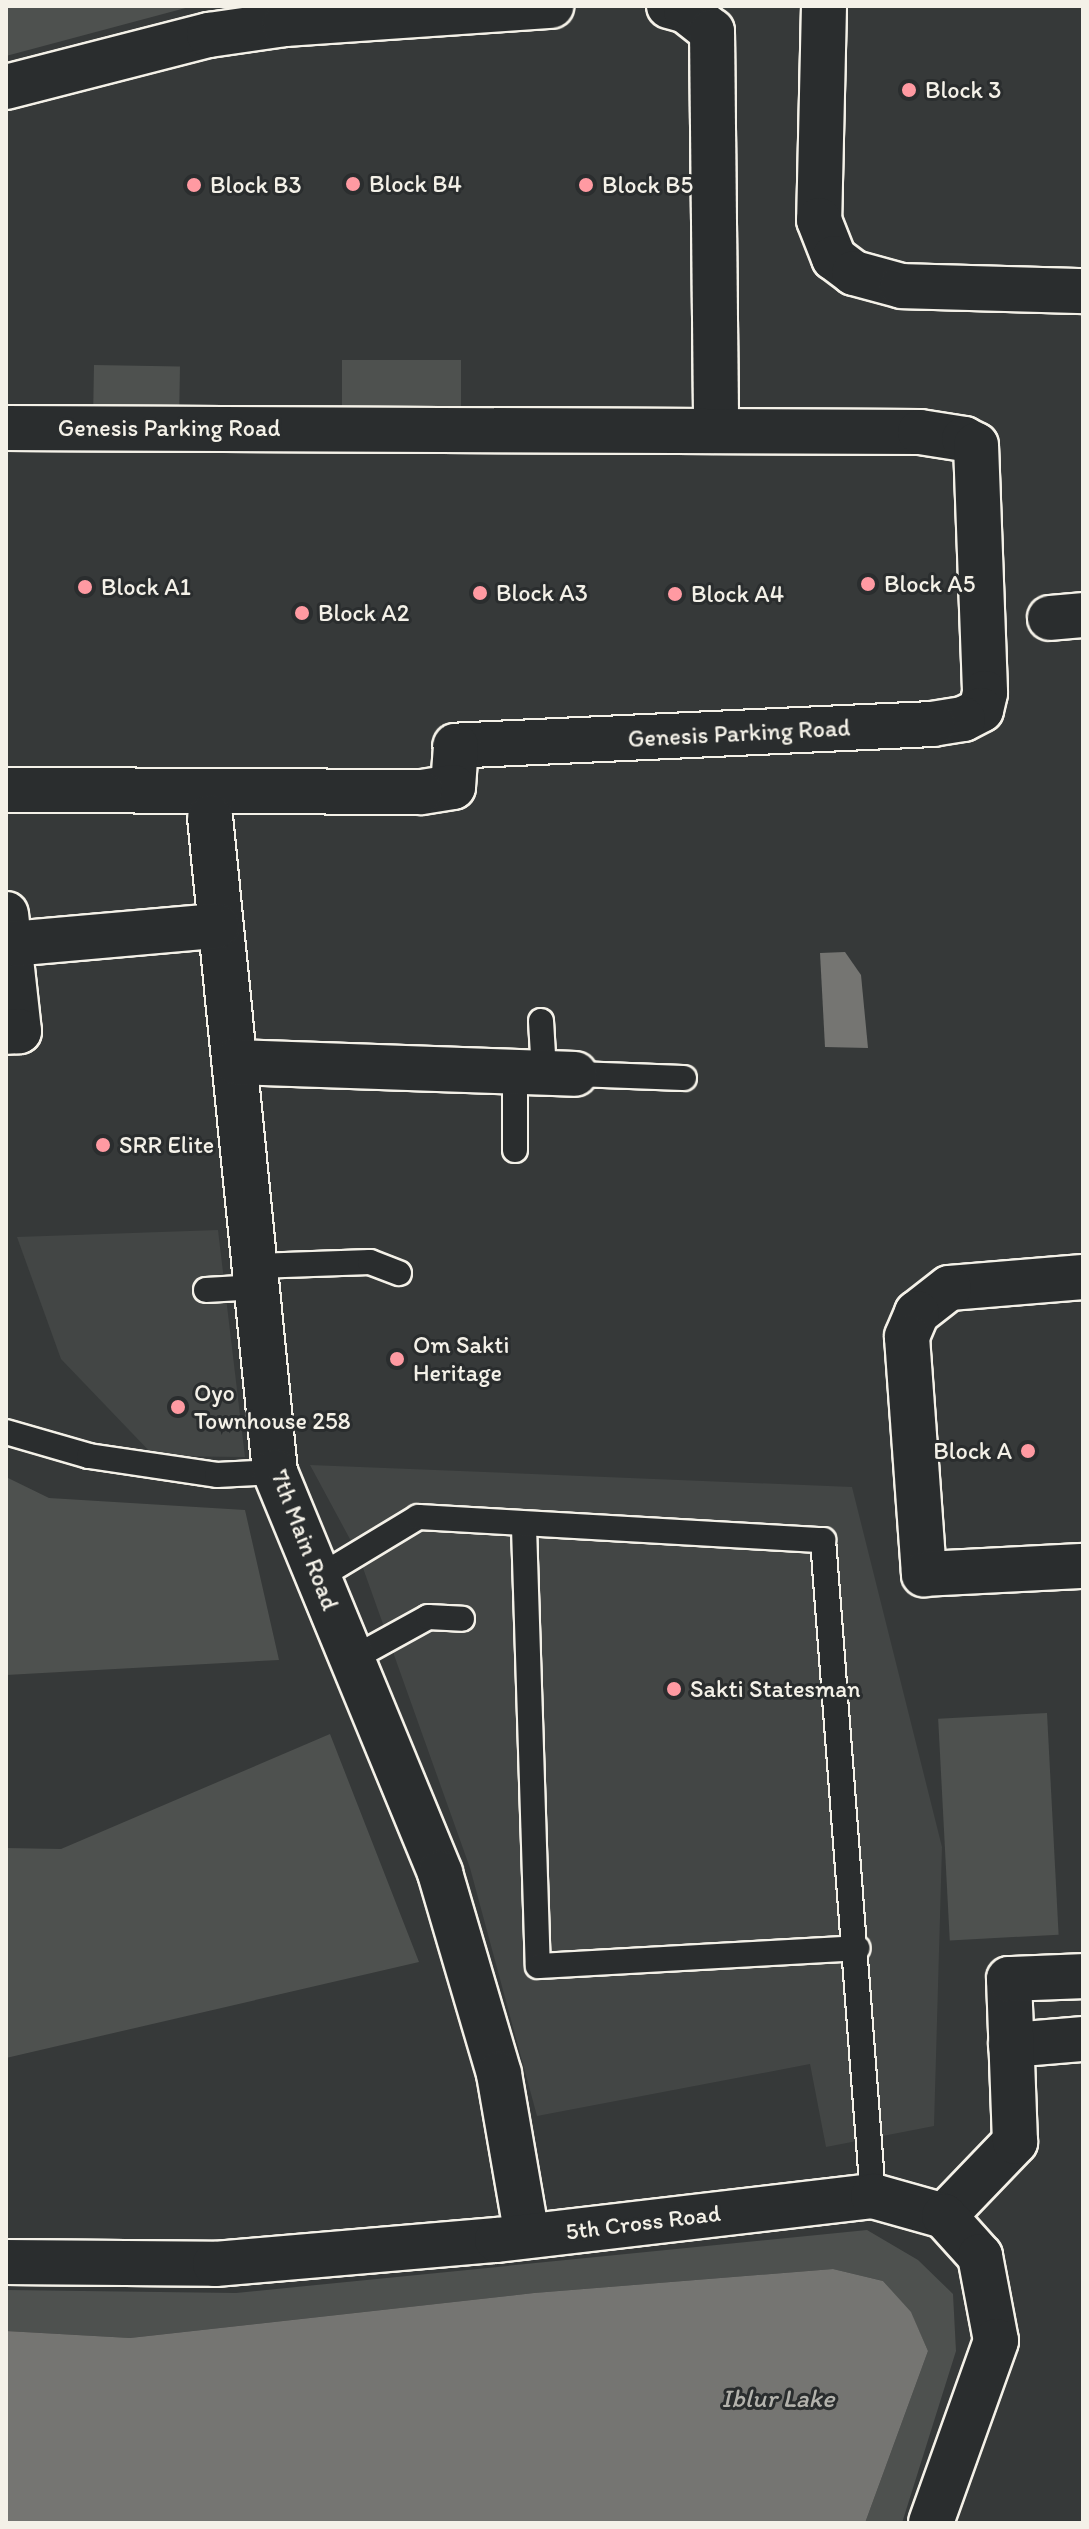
<!DOCTYPE html>
<html>
<head>
<meta charset="utf-8">
<style>
  body { margin:0 }
  #map { position:relative; width:1089px; height:2529px; overflow:hidden; background:#363939; font-family:Itim,sans-serif }
  div>[style] { position:absolute }
  .built>* { inset:0; background:#434645 }
  .green>* { inset:0; background:#4e514f; transform-origin:0 0 }
  .water>* { inset:0; background:#757572 }
  .roads { filter:drop-shadow(2px 0 #f4f1e8) drop-shadow(-2px 0 #f4f1e8) drop-shadow(0 2px #f4f1e8) drop-shadow(0 -2px #f4f1e8) }
  .service>* { height:24px; margin:-12px; padding:0 12px; transform-origin:12px; border-radius:12px; background:#2a2d2e }
  .minor>* { height:44px; margin:-22px; padding:0 22px; transform-origin:22px; border-radius:22px; background:#2a2d2e }
  .dots>* { width:22px; height:22px; translate:-50% -50%; box-sizing:border-box; border:4px solid #2a2d2e; border-radius:50% }
  span { translate:-50% -50%; white-space:nowrap; text-align:center; line-height:1.15; -webkit-text-stroke:6px #2a2d2e; paint-order:stroke }
  .poi-label { font-size:24px; color:#f4f1e8 }
  .left { translate:0 -50%; text-align:left }
  .right { translate:-100% -50%; text-align:right }
  .street-label { font-size:24px; color:#f4f1e8 }
  .water-label { font-size:26px; color:#b4b3ad; font-style:italic }
  .frame { position:absolute; inset:0; border:8px solid #f4f1e8; pointer-events:none }
</style>
</head>
<body>
<div id="map">
  <div class="built">
    <i style="clip-path:polygon(218px 1230px,245px 1457px,154px 1456px,61px 1359px,17px 1237px)"></i>
    <i style="clip-path:polygon(310px 1465px,852px 1487px,942px 1847px,934px 2126px,826px 2147px,810px 2064px,537px 2116px,470px 1868px,358px 1554px)"></i>
  </div>
  <div class="green">
    <i style="clip-path:polygon(6px 6px,193px 6px,6px 56px)"></i>
    <i style="left:342px;top:360px;width:119px;height:59px"></i>
    <i style="left:94px;top:365px;width:86px;height:44px;rotate:1deg"></i>
    <i style="clip-path:polygon(6px 1477px,49px 1498px,245px 1510px,279px 1660px,6px 1675px)"></i>
    <i style="left:1047px;top:1713px;width:222px;height:109px;rotate:87deg"></i>
    <i style="clip-path:polygon(330px 1734px,419px 1962px,6px 2058px,6px 1848px,61px 1849px)"></i>
    <i style="clip-path:polygon(867px 2230px,918px 2260px,953px 2294px,956px 2351px,902px 2523px,865px 2523px,928px 2351px,911px 2313px,883px 2281px,833px 2269px,534px 2293px,130px 2338px,6px 2331px,6px 2290px,236px 2293px)"></i>
  </div>
  <div class="water">
    <i style="clip-path:polygon(845px 952px,861px 975px,868px 1048px,825px 1047px,820px 953px)"></i>
    <i style="clip-path:polygon(833px 2269px,883px 2281px,911px 2312px,928px 2351px,865px 2523px,6px 2523px,6px 2331px,130px 2338px,534px 2293px)"></i>
  </div>
  <div class="roads">
    <div class="service">
      <i style="left:541px;top:1021px;width:51px;rotate:86.6deg"></i>
      <i style="left:515px;top:1071px;width:79px;rotate:90deg"></i>
      <i style="left:575px;top:1074px;width:109px;rotate:2.1deg"></i>
      <i style="left:256px;top:1266px;width:114px;rotate:-2deg"></i>
      <i style="left:370px;top:1262px;width:31px;rotate:21deg"></i>
      <i style="left:206px;top:1290px;width:52px;rotate:-3.3deg"></i>
      <i style="left:6px;top:1432px;width:86px;rotate:16.1deg"></i>
      <i style="left:89px;top:1456px;width:129px;rotate:8.4deg"></i>
      <i style="left:217px;top:1475px;width:58px;rotate:-3deg"></i>
      <i style="left:524px;top:1527px;width:439px;rotate:88.2deg"></i>
      <i style="left:538px;top:1966px;width:320px;rotate:-3.2deg"></i>
      <i style="left:319px;top:1577px;width:116px;rotate:-31.2deg"></i>
      <i style="left:418px;top:1517px;width:406px;rotate:3.3deg"></i>
      <i style="left:823px;top:1540px;width:658px;rotate:85.64deg"></i>
      <i style="left:352px;top:1659px;width:87px;rotate:-28.9deg"></i>
      <i style="left:428px;top:1617px;width:34px;rotate:3deg"></i>
    </div>
    <div class="minor">
      <i style="left:669px;top:6px;width:18px;rotate:16deg"></i>
      <i style="left:686px;top:11px;width:33px;rotate:38deg"></i>
      <i style="left:712px;top:31px;width:400px;rotate:89.4deg"></i>
      <i style="left:824px;top:6px;width:214px;rotate:91.3deg"></i>
      <i style="left:819px;top:220px;width:41px;rotate:68.5deg"></i>
      <i style="left:834px;top:258px;width:25px;rotate:37deg"></i>
      <i style="left:854px;top:273px;width:50px;rotate:15.2deg"></i>
      <i style="left:902px;top:286px;width:181px;rotate:1.6deg"></i>
      <i style="left:6px;top:87px;width:210px;rotate:-14.4deg"></i>
      <i style="left:209px;top:35px;width:77px;rotate:-8.2deg"></i>
      <i style="left:285px;top:24px;width:267px;rotate:-3.9deg"></i>
      <i style="left:6px;top:428px;width:914px;rotate:0.25deg"></i>
      <i style="left:920px;top:432px;width:45px;rotate:9deg"></i>
      <i style="left:964px;top:439px;width:13px;rotate:27deg"></i>
      <i style="left:976px;top:445px;width:248px;rotate:87.9deg"></i>
      <i style="left:985px;top:693px;width:17px;rotate:103deg"></i>
      <i style="left:981px;top:710px;width:20px;rotate:153deg"></i>
      <i style="left:963px;top:719px;width:30px;rotate:171deg"></i>
      <i style="left:933px;top:724px;width:478px;rotate:177.4deg"></i>
      <i style="left:456px;top:746px;width:41px;rotate:94.2deg"></i>
      <i style="left:453px;top:787px;width:33px;rotate:171deg"></i>
      <i style="left:420px;top:792px;width:414px;rotate:-179.7deg"></i>
      <i style="left:1050px;top:618px;width:33px;rotate:-5deg"></i>
      <i style="left:210px;top:817px;width:658px;rotate:84.33deg"></i>
      <i style="left:275px;top:1472px;width:434px;rotate:67.6deg"></i>
      <i style="left:440px;top:1873px;width:209px;rotate:73.6deg"></i>
      <i style="left:499px;top:2074px;width:164px;rotate:80.2deg"></i>
      <i style="left:6px;top:914px;width:118px;rotate:83.7deg"></i>
      <i style="left:19px;top:1031px;width:13px;rotate:176deg"></i>
      <i style="left:10px;top:944px;width:208px;rotate:-5deg"></i>
      <i style="left:235px;top:1062px;width:340px;rotate:2deg"></i>
      <i style="left:1083px;top:1277px;width:134px;rotate:175.3deg"></i>
      <i style="left:949px;top:1288px;width:41px;rotate:142deg"></i>
      <i style="left:917px;top:1313px;width:26px;rotate:113deg"></i>
      <i style="left:907px;top:1337px;width:238px;rotate:85.9deg"></i>
      <i style="left:924px;top:1574px;width:159px;rotate:-2.9deg"></i>
      <i style="left:1011px;top:2045px;width:72px;rotate:-4.8deg"></i>
      <i style="left:944px;top:2216px;width:103px;rotate:-46.2deg"></i>
      <i style="left:1015px;top:2142px;width:163px;rotate:-92.1deg"></i>
      <i style="left:1009px;top:1979px;width:74px;rotate:-2.3deg"></i>
      <i style="left:6px;top:2262px;width:209px;rotate:0.5deg"></i>
      <i style="left:215px;top:2264px;width:283px;rotate:-4.9deg"></i>
      <i style="left:497px;top:2240px;width:379px;rotate:-6.7deg"></i>
      <i style="left:873px;top:2196px;width:74px;rotate:15.7deg"></i>
      <i style="left:944px;top:2216px;width:54px;rotate:48deg"></i>
      <i style="left:980px;top:2256px;width:86px;rotate:79.3deg"></i>
      <i style="left:996px;top:2341px;width:193px;rotate:109.7deg"></i>
    </div>
  </div>
  <div class="dots">
    <i style="left:909px;top:90px;background:#ff9aa2"></i>
    <i style="left:353px;top:184px;background:#ff9aa2"></i>
    <i style="left:194px;top:185px;background:#ff9aa2"></i>
    <i style="left:586px;top:185px;background:#ff9aa2"></i>
    <i style="left:868px;top:584px;background:#ff9aa2"></i>
    <i style="left:85px;top:587px;background:#ff9aa2"></i>
    <i style="left:480px;top:593px;background:#ff9aa2"></i>
    <i style="left:675px;top:594px;background:#ff9aa2"></i>
    <i style="left:302px;top:613px;background:#ff9aa2"></i>
    <i style="left:103px;top:1145px;background:#ff9aa2"></i>
    <i style="left:397px;top:1359px;background:#ff9aa2"></i>
    <i style="left:178px;top:1407px;background:#ff9aa2"></i>
    <i style="left:1028px;top:1451px;background:#ff9aa2"></i>
    <i style="left:674px;top:1689px;background:#ff9aa2"></i>
  </div>
  <div class="poi-label">
    <span class="left" style="left:925px;top:90px">Block 3</span>
    <span class="left" style="left:369px;top:184px">Block B4</span>
    <span class="left" style="left:210px;top:185px">Block B3</span>
    <span class="left" style="left:602px;top:185px">Block B5</span>
    <span class="left" style="left:884px;top:584px">Block A5</span>
    <span class="left" style="left:101px;top:587px">Block A1</span>
    <span class="left" style="left:496px;top:593px">Block A3</span>
    <span class="left" style="left:691px;top:594px">Block A4</span>
    <span class="left" style="left:318px;top:613px">Block A2</span>
    <span class="left" style="left:119px;top:1145px">SRR Elite</span>
    <span class="left" style="left:413px;top:1359px">Om Sakti<br>Heritage</span>
    <span class="left" style="left:194px;top:1407px">Oyo<br>Townhouse 258</span>
    <span class="right" style="left:1012px;top:1451px">Block A</span>
    <span class="left" style="left:690px;top:1689px">Sakti Statesman</span>
  </div>
  <div class="street-label">
    <span style="left:169px;top:428px">Genesis Parking Road</span>
    <span style="left:739px;top:733px;rotate:-3deg">Genesis Parking Road</span>
    <span style="left:305px;top:1540px;rotate:69deg">7th Main Road</span>
    <span style="left:643px;top:2222px;rotate:-7deg">5th Cross Road</span>
  </div>
  <div class="water-label">
    <span style="left:778px;top:2399px">Iblur Lake</span>
  </div>
  <div class="frame"></div>
</div>
</body>
</html>
